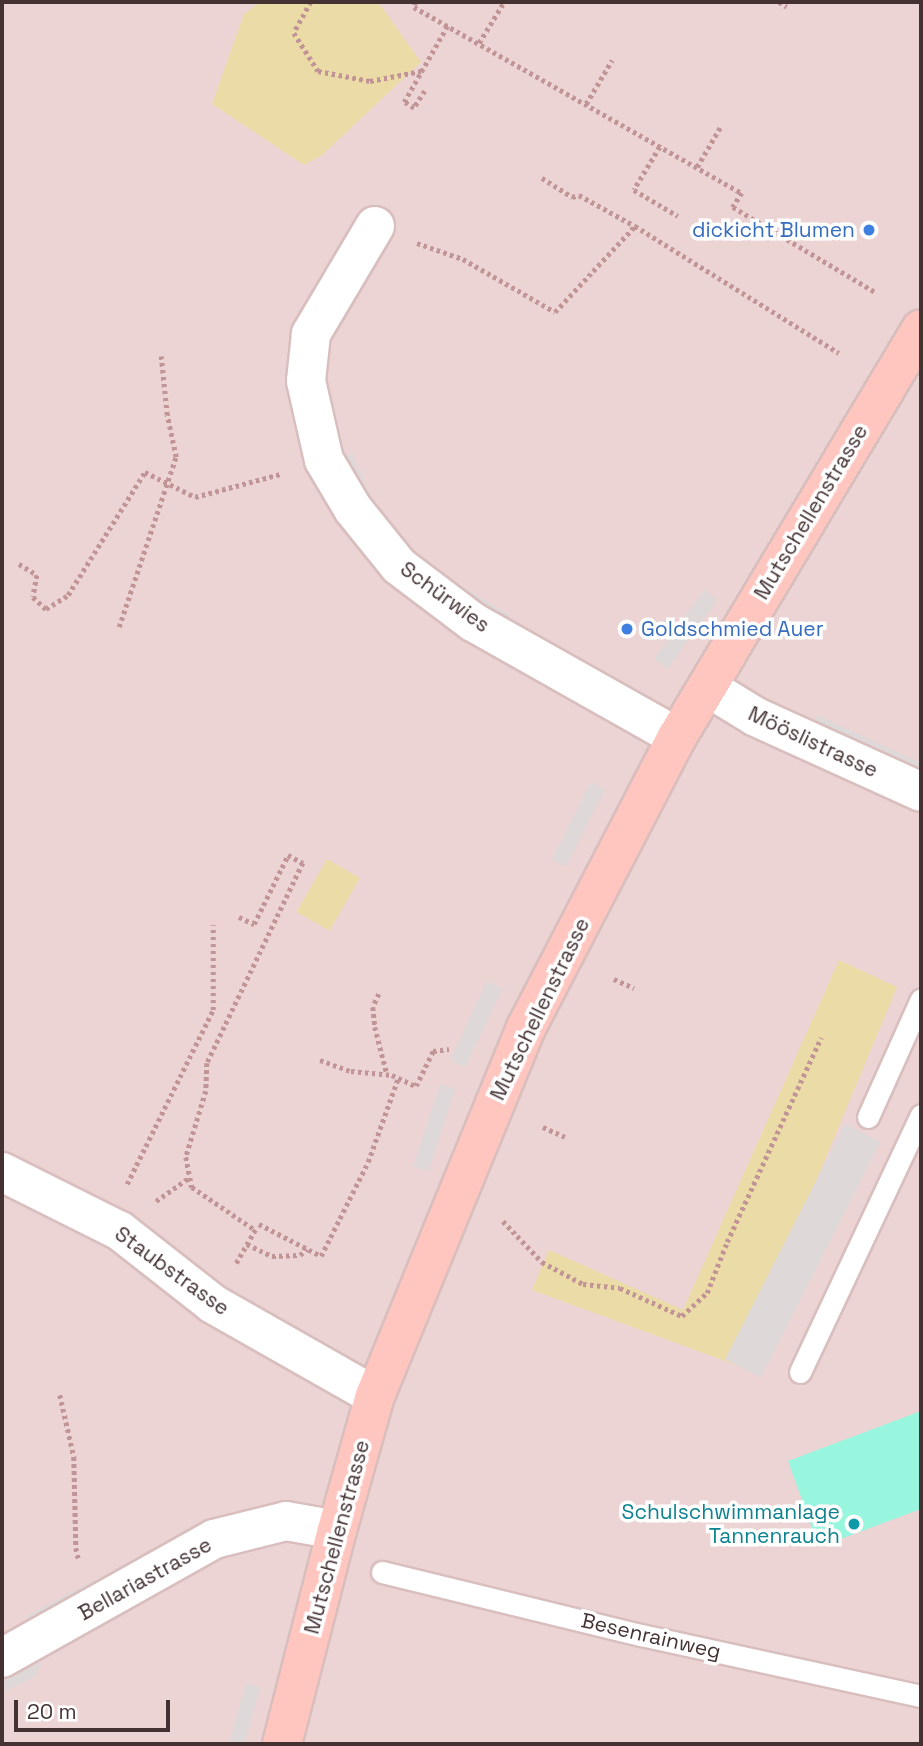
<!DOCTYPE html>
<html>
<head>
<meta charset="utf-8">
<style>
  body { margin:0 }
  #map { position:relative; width:923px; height:1746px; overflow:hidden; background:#f2e2e2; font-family:"Space Grotesk",sans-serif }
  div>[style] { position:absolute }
  .residential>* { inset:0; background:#ebd4d3; transform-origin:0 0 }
  .green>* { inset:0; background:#ebdca7; transform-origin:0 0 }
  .parking>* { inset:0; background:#dfd8d8; transform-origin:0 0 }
  .water>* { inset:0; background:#98f5de }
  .path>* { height:4.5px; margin-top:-2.25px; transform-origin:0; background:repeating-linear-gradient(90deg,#c19495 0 3.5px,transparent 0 7px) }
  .roads { filter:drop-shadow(2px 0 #d9bebe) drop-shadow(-2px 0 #d9bebe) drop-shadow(0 2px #d9bebe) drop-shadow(0 -2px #d9bebe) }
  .lane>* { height:21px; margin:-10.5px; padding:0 10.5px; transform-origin:10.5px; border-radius:10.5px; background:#fff }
  .street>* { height:38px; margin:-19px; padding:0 19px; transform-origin:19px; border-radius:19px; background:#fff }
  .secondary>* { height:38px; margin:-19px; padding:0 19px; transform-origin:19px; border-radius:19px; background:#ffc5bf }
  .dots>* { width:19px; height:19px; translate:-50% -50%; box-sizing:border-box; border:4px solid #fff; border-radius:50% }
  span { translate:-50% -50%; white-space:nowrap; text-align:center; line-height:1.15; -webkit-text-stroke:7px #fff; paint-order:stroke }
  .shop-label { font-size:21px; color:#366cbe }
  .right { translate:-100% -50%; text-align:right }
  .left { translate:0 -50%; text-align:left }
  .street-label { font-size:21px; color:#443233 }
  .culture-label { font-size:21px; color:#0d838f }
  .frame { position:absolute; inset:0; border:4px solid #443233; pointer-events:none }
  .scale { position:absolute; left:14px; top:1700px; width:156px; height:32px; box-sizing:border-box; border:4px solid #443233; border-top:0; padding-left:9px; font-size:21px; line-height:24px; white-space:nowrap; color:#443233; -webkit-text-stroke:5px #fff; paint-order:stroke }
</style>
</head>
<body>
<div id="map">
  <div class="residential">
    <i style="left:2px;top:2px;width:919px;height:1742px"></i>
  </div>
  <div class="green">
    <i style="clip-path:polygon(260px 2px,378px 2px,421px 62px,321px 156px,304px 165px,212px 104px,244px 14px)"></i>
    <i style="left:327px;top:859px;width:38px;height:61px;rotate:30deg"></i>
    <i style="clip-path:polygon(839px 960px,897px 987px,739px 1366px,532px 1290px,549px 1250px,683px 1310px)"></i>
  </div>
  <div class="parking">
    <i style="clip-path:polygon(352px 453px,370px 494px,390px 524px,417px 553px,444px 575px,511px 616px,503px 628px,436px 588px,338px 460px)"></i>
    <i style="left:704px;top:590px;width:17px;height:85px;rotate:36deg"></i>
    <i style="left:818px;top:715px;width:113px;height:16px;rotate:25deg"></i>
    <i style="left:591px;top:782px;width:16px;height:87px;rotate:27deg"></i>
    <i style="left:487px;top:981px;width:17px;height:87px;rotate:25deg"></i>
    <i style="left:440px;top:1084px;width:16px;height:87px;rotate:18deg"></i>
    <i style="left:845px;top:1124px;width:40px;height:264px;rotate:27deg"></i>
    <i style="left:98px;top:1578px;width:17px;height:82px;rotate:62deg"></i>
    <i style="clip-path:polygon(43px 1656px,36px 1676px,2px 1693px,2px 1676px)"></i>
    <i style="left:246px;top:1683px;width:15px;height:63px;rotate:16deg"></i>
  </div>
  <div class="water">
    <i style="clip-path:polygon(921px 1411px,921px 1509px,819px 1547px,788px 1461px)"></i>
  </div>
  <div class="path">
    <i style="left:311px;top:2px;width:35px;rotate:119deg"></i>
    <i style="left:294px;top:33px;width:45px;rotate:57.7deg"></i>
    <i style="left:318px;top:71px;width:53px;rotate:10.9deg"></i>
    <i style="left:370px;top:81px;width:52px;rotate:-11.1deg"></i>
    <i style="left:416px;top:2px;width:5px;rotate:112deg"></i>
    <i style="left:414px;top:7px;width:377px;rotate:29.6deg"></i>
    <i style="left:742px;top:193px;width:17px;rotate:123deg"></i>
    <i style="left:733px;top:207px;width:165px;rotate:30.9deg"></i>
    <i style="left:779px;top:2px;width:9px;rotate:32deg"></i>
    <i style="left:479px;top:43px;width:48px;rotate:-58.6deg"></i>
    <i style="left:425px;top:91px;width:20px;rotate:123deg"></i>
    <i style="left:414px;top:108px;width:12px;rotate:-149deg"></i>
    <i style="left:404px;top:102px;width:89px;rotate:-60.3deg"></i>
    <i style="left:586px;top:104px;width:51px;rotate:-59.4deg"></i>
    <i style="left:660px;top:147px;width:50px;rotate:121.2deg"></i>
    <i style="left:634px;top:190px;width:51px;rotate:30.6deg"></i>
    <i style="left:697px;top:167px;width:48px;rotate:-59.7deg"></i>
    <i style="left:542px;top:178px;width:36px;rotate:32deg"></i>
    <i style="left:572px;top:197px;width:7px;rotate:-16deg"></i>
    <i style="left:579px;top:195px;width:64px;rotate:29deg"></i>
    <i style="left:635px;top:226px;width:240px;rotate:31.9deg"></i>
    <i style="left:417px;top:243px;width:49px;rotate:19.2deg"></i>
    <i style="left:463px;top:259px;width:106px;rotate:29.9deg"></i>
    <i style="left:555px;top:312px;width:117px;rotate:-47.1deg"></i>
    <i style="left:19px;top:564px;width:21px;rotate:31deg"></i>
    <i style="left:37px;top:575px;width:22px;rotate:100deg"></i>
    <i style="left:33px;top:597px;width:18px;rotate:43deg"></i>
    <i style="left:46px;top:609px;width:26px;rotate:-32deg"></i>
    <i style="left:68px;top:595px;width:145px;rotate:-58deg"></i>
    <i style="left:145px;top:472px;width:56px;rotate:26.6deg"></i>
    <i style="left:195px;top:497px;width:88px;rotate:-15.1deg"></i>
    <i style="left:119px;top:627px;width:179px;rotate:-71.5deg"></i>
    <i style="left:176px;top:457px;width:43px;rotate:-102.1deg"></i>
    <i style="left:167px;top:415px;width:59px;rotate:-95.8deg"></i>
    <i style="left:239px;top:917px;width:17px;rotate:25deg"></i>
    <i style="left:254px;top:924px;width:77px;rotate:-63.8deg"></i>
    <i style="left:288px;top:855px;width:17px;rotate:28deg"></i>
    <i style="left:303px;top:863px;width:222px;rotate:115.6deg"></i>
    <i style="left:207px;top:1063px;width:28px;rotate:92deg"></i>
    <i style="left:206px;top:1091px;width:69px;rotate:106.9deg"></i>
    <i style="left:186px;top:1157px;width:31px;rotate:79deg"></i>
    <i style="left:192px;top:1187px;width:76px;rotate:34.3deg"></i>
    <i style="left:614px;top:979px;width:22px;rotate:24deg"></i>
    <i style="left:379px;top:994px;width:14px;rotate:115deg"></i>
    <i style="left:373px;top:1007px;width:20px;rotate:84deg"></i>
    <i style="left:375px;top:1027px;width:49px;rotate:75.7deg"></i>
    <i style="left:320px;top:1060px;width:33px;rotate:20deg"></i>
    <i style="left:351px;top:1071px;width:41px;rotate:5.6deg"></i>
    <i style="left:392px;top:1075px;width:26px;rotate:25deg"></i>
    <i style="left:416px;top:1086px;width:39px;rotate:-64deg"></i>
    <i style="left:433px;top:1051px;width:16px;rotate:-7deg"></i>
    <i style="left:543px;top:1127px;width:24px;rotate:24deg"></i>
    <i style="left:127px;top:1184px;width:194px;rotate:-63.7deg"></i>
    <i style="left:213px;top:1010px;width:85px;rotate:-90deg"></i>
    <i style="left:156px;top:1201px;width:42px;rotate:-35.2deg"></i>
    <i style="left:503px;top:1221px;width:57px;rotate:46.4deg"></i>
    <i style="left:542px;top:1262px;width:47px;rotate:28.2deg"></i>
    <i style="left:583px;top:1284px;width:37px;rotate:6deg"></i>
    <i style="left:620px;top:1288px;width:68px;rotate:24.3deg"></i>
    <i style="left:682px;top:1316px;width:34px;rotate:-43deg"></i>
    <i style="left:707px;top:1293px;width:55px;rotate:-68.6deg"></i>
    <i style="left:727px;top:1242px;width:225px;rotate:-65.3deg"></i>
    <i style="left:259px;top:1224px;width:70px;rotate:27.3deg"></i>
    <i style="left:321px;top:1256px;width:105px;rotate:-63.4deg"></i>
    <i style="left:368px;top:1162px;width:89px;rotate:-70.3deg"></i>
    <i style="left:247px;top:1244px;width:28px;rotate:26deg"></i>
    <i style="left:272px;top:1256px;width:28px;rotate:-2deg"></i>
    <i style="left:300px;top:1255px;width:9px;rotate:-41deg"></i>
    <i style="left:236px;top:1263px;width:39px;rotate:-60deg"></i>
    <i style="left:60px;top:1395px;width:64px;rotate:77.3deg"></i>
    <i style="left:74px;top:1457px;width:91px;rotate:88.7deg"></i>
    <i style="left:76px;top:1548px;width:13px;rotate:77deg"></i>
  </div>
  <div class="roads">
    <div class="lane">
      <i style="left:868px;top:1117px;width:129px;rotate:-65.8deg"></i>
      <i style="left:800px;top:1372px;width:284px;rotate:-64.8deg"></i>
      <i style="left:382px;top:1572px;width:267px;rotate:13.7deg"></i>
      <i style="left:641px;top:1635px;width:287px;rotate:12.3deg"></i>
    </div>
    <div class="street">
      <i style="left:375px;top:226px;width:126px;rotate:120.7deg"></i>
      <i style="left:311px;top:334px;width:47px;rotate:96.1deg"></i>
      <i style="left:306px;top:381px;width:81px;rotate:77.2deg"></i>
      <i style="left:324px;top:460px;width:57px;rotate:59.4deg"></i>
      <i style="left:353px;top:509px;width:73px;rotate:51.1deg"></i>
      <i style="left:399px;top:566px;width:93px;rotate:37.1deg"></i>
      <i style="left:473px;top:622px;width:234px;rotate:29.4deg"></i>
      <i style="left:707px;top:687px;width:57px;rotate:31.5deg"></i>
      <i style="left:756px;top:717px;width:181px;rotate:24.4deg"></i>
      <i style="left:2px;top:1172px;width:132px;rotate:26.6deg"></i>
      <i style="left:120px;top:1231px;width:118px;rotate:38.1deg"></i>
      <i style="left:213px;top:1304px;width:186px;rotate:29.6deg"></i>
      <i style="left:2px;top:1658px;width:243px;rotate:-29.3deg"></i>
      <i style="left:214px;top:1539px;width:74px;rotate:-14deg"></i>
      <i style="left:286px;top:1521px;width:52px;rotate:10deg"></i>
    </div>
    <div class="secondary">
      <i style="left:282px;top:1744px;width:221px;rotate:-75.6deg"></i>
      <i style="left:337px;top:1530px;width:139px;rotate:-74.2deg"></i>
      <i style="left:375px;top:1396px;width:398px;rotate:-67.7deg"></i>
      <i style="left:526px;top:1028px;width:328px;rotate:-62.6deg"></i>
      <i style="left:677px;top:737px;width:475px;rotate:-59.1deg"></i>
    </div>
  </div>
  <div class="dots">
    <i style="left:869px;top:230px;background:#3f7fe0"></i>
    <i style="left:627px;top:629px;background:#3f7fe0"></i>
    <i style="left:854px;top:1524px;background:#0f9aa8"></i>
  </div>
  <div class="shop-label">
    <span class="right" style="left:855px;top:230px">dickicht Blumen</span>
    <span class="left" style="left:641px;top:629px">Goldschmied Auer</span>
  </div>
  <div class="street-label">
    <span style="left:811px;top:512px;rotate:-59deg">Mutschellenstrasse</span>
    <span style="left:445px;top:597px;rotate:36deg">Schürwies</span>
    <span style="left:813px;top:742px;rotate:25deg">Mööslistrasse</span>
    <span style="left:540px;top:1009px;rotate:-64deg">Mutschellenstrasse</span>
    <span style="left:172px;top:1271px;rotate:36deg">Staubstrasse</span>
    <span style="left:337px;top:1537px;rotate:-75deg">Mutschellenstrasse</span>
    <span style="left:145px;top:1579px;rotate:-29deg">Bellariastrasse</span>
    <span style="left:651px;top:1636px;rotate:13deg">Besenrainweg</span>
  </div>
  <div class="culture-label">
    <span class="right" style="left:840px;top:1524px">Schulschwimmanlage<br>Tannenrauch</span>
  </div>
  <div class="frame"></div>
  <div class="scale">20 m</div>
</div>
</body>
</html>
